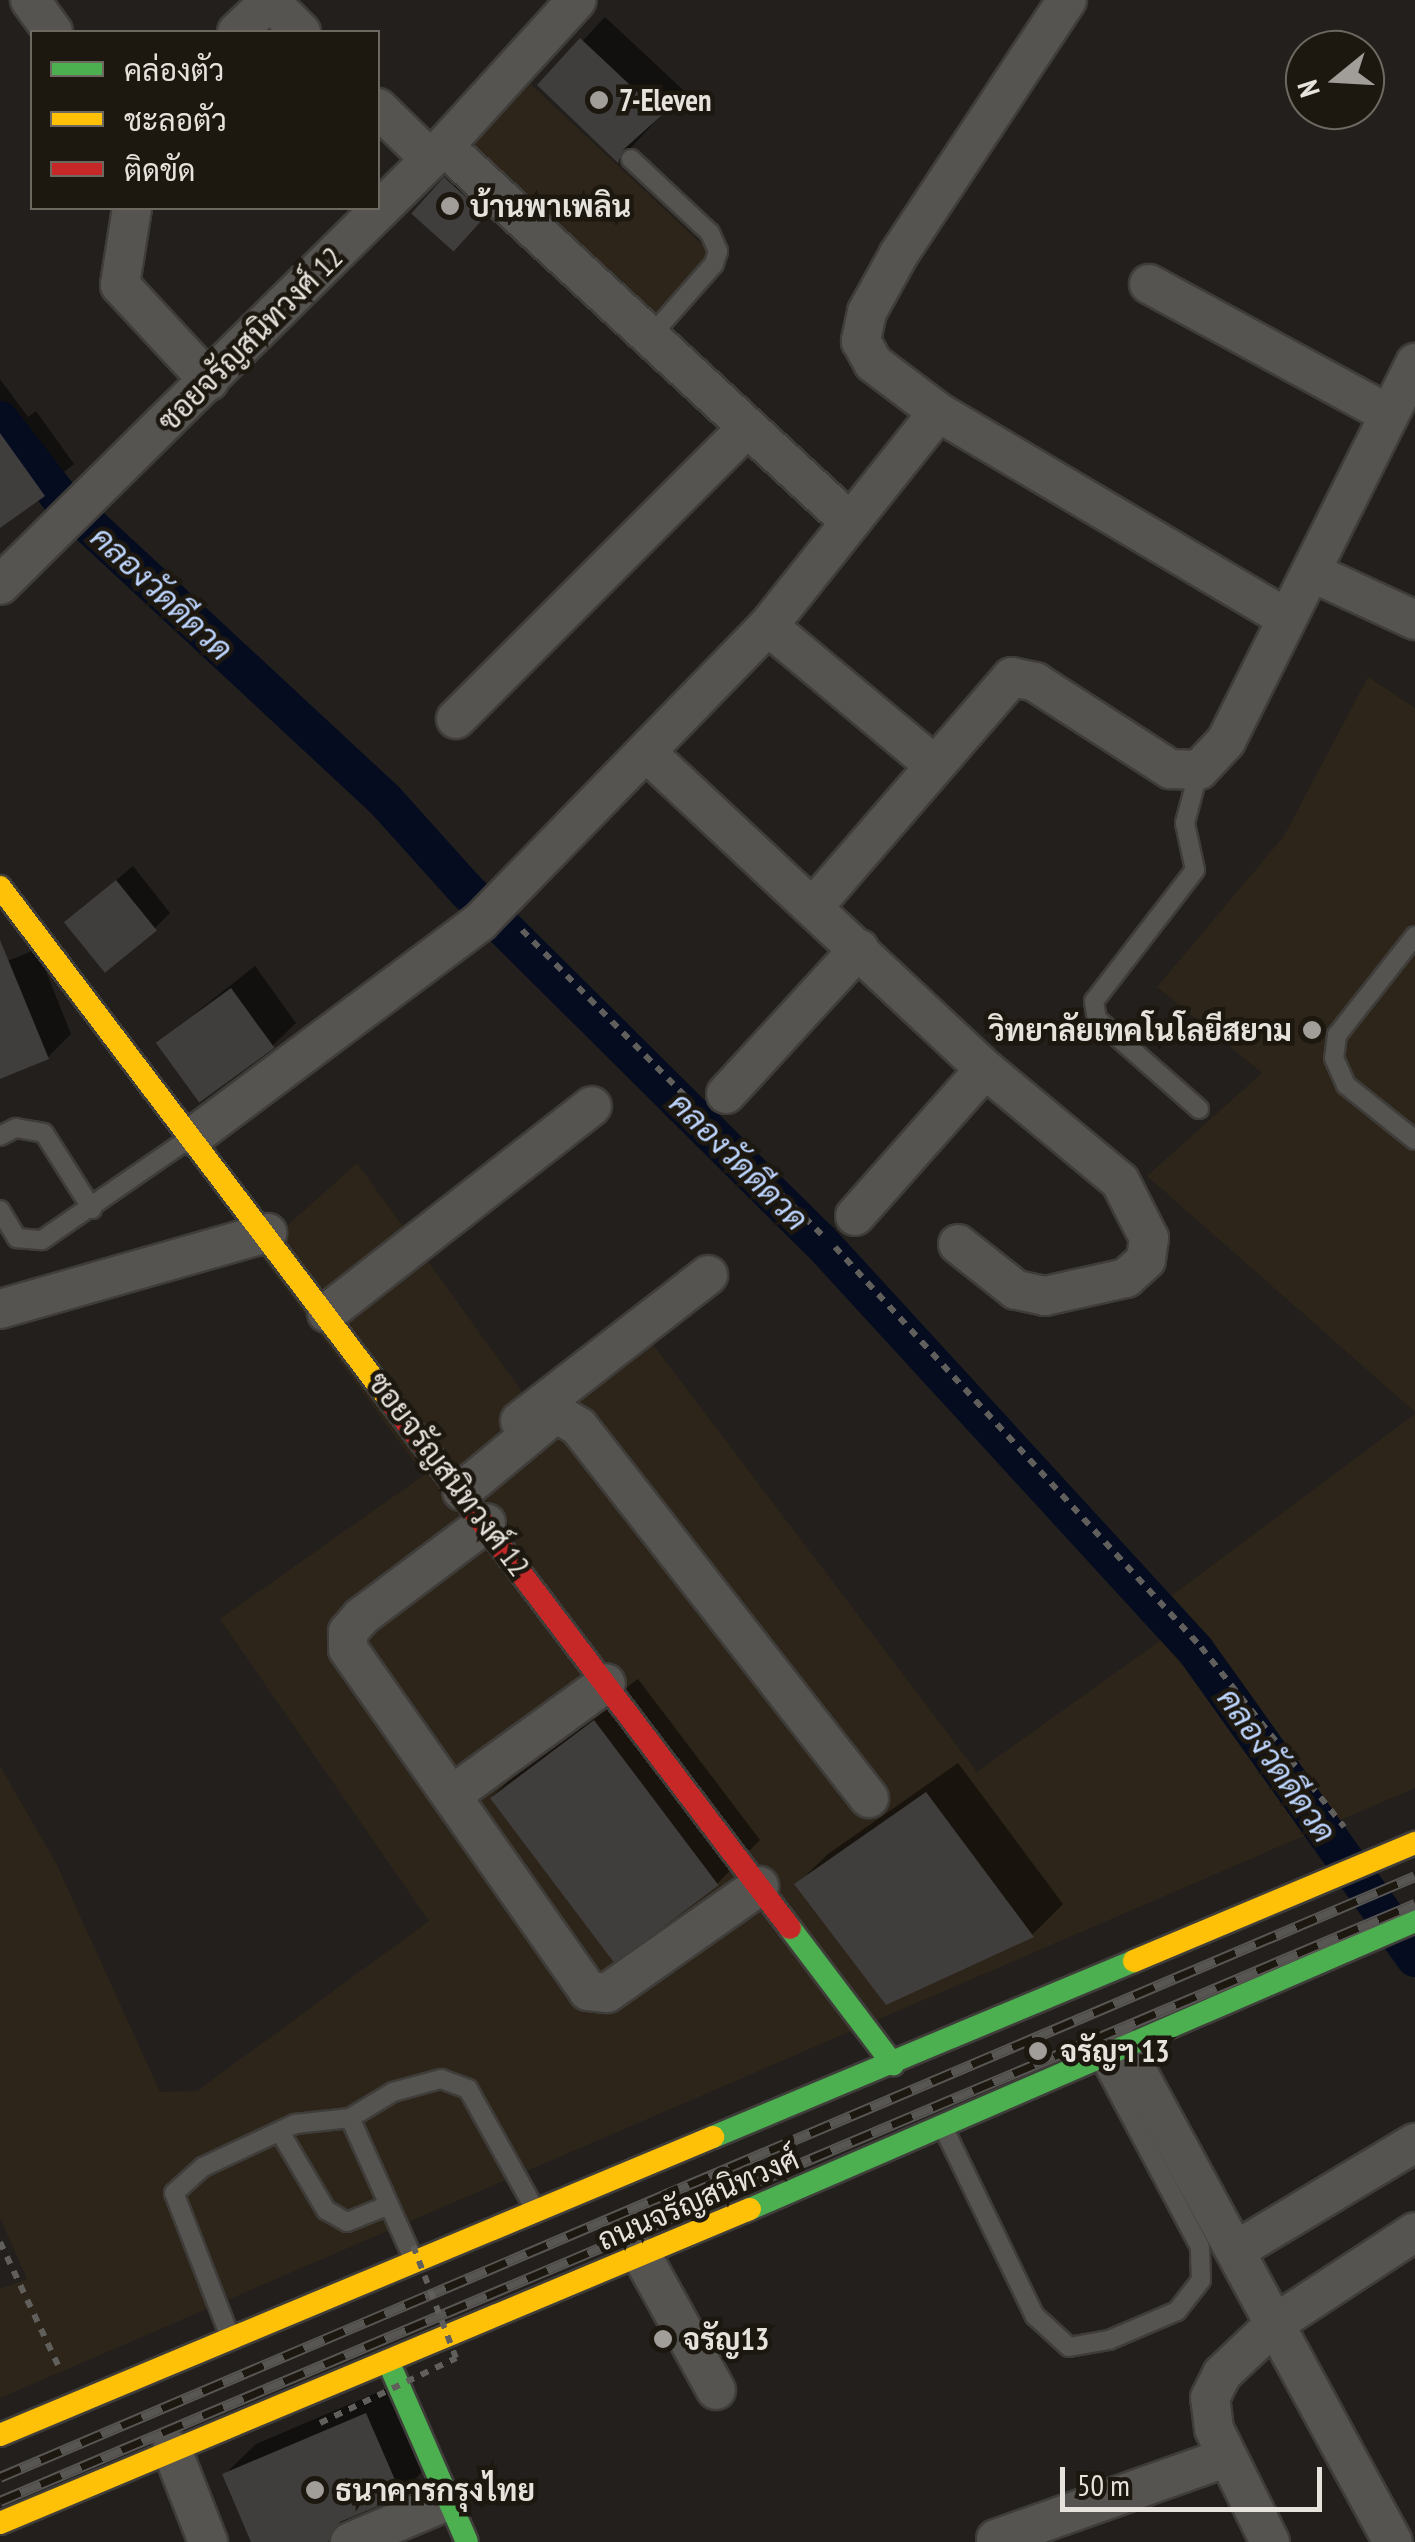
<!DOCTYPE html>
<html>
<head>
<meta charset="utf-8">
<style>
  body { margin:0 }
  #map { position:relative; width:1415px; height:2542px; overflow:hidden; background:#221f1c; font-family:"PT Sans Narrow",Sarabun,sans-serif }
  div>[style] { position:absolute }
  .built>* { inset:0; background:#2d2519; transform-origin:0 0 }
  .shadow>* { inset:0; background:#0007; transform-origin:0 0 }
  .canal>* { height:38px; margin:-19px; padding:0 19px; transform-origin:19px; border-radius:19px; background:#050c20 }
  .building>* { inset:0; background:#403d3d; transform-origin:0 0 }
  .path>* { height:6px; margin-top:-3px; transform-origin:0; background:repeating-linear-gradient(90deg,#605f5c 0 8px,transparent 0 16px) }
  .roads { filter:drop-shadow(2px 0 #3f3d3a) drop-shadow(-2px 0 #3f3d3a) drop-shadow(0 2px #3f3d3a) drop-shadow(0 -2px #3f3d3a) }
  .lane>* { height:18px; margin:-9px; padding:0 9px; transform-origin:9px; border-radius:9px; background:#565450 }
  .street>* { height:38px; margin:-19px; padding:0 19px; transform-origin:19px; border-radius:19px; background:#565450 }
  .fast>* { height:22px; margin:-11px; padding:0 11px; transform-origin:11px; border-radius:11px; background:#4caf50 }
  .slow>* { height:22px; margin:-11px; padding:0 11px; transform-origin:11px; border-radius:11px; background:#ffc107 }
  .jam>* { height:22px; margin:-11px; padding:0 11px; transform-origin:11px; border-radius:11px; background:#c62828 }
  .rail>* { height:11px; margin-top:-5.5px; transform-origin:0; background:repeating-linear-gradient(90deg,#1c170f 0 22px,#585653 0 44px); box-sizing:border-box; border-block:2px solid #585653 }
  .path-bridge>* { height:6px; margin-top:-3px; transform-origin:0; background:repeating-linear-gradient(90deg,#605f5c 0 8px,transparent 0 16px) }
  .dots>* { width:28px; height:28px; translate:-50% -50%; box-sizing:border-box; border:5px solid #1c170f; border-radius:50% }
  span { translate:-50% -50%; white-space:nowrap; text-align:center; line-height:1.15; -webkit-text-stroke:9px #1c170f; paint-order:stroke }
  .poi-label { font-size:30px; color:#e6e3dd; font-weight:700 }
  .left { translate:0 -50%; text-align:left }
  .right { translate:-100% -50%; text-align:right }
  .street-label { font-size:30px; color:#e6e3dd }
  .water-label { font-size:32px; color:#bdd5fe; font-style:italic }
  .legend { position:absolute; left:30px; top:30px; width:350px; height:180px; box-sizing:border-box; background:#1c170f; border:2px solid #6d6961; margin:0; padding:12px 18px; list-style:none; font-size:30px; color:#e6e3dd }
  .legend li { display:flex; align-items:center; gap:20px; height:50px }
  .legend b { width:50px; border:2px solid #6d6961 }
  .north { position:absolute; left:1285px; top:30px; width:100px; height:100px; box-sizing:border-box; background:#1c170f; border:2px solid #6d6961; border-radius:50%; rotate:252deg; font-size:28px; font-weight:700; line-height:40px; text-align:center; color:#e6e3dd }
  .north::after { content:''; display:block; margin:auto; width:35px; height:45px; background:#a19e99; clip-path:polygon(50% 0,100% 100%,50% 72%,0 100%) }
  .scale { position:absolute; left:1060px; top:2467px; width:262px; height:45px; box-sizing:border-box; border:5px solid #e6e3dd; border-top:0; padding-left:12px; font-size:30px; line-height:35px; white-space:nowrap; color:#e6e3dd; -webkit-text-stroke:8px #1c170f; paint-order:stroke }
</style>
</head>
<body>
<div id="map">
  <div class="built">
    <i style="left:527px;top:81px;width:255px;height:87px;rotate:43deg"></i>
    <i style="clip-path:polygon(1368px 677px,1415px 708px,1415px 1412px,1147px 1176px,1262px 1073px,1157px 987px,1284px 836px)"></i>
    <i style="clip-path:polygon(357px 1163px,525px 1396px,632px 1317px,977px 1772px,1189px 1620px,1171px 1596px,1415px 1414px,1415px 1788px,0 2398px,0 2289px,27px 2279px,0 2218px,0 1766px,56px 1863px,160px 2092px,197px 2091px,429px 1921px,220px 1619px,424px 1475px,258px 1252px)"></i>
  </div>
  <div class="shadow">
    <i style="left:605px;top:17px;width:108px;height:94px;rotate:43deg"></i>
    <i style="left:462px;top:164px;width:51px;height:69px;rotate:43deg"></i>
    <i style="clip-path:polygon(0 379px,28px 417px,36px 411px,74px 464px,0 523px)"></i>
    <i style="clip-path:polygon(133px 866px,170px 913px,155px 928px,83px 908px)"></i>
    <i style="clip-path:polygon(37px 949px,71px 1034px,48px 1057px,0 1076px,0 964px)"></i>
    <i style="clip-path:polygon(255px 966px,296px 1023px,272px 1046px,159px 1042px)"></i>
    <i style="clip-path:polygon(638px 1679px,760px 1840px,718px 1883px,612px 1959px,492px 1797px,535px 1754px)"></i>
    <i style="clip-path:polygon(958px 1763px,1063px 1904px,1033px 1934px,886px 2001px,797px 1884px,828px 1854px)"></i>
    <i style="clip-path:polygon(397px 2384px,431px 2463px,401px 2493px,353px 2514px,326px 2540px,254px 2542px,225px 2474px,256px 2444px)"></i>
  </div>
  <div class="canal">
    <i style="left:0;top:420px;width:98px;rotate:52.4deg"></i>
    <i style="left:60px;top:498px;width:444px;rotate:42.9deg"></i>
    <i style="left:385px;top:800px;width:122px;rotate:48deg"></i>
    <i style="left:467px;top:891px;width:496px;rotate:44.8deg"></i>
    <i style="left:819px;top:1240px;width:558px;rotate:47.47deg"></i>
    <i style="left:1196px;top:1651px;width:377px;rotate:54.5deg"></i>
  </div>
  <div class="building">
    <i style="clip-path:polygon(580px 38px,662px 115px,623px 150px,618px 163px,537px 85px)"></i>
    <i style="left:444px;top:177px;width:57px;height:49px;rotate:42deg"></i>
    <i style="clip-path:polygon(0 433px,45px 496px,0 528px)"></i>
    <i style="left:116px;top:880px;width:65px;height:67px;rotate:51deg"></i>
    <i style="clip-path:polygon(0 940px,49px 1059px,0 1079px)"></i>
    <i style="left:231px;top:988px;width:74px;height:93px;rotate:54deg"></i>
    <i style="left:594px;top:1720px;width:207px;height:130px;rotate:53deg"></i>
    <i style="clip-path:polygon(926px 1792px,1034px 1937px,886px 2005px,794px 1884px)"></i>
    <i style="clip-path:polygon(366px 2413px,402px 2496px,340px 2522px,328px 2542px,251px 2542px,222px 2474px)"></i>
  </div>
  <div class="path">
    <i style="left:522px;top:930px;width:243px;rotate:45.5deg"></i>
    <i style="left:714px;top:1127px;width:153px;rotate:45deg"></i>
    <i style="left:835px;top:1247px;width:542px;rotate:47.54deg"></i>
    <i style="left:1201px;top:1647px;width:230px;rotate:51.5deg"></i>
    <i style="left:0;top:2242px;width:136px;rotate:64.8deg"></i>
  </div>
  <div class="roads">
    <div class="lane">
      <i style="left:631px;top:159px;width:108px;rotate:43.1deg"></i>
      <i style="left:710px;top:233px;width:20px;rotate:66deg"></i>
      <i style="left:718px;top:251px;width:14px;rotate:107deg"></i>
      <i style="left:714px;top:264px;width:98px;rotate:131.3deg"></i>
      <i style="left:1199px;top:770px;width:55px;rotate:104.8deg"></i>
      <i style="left:1185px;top:823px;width:48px;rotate:78deg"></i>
      <i style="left:1195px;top:870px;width:165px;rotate:127.6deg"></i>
      <i style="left:1094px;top:1001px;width:18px;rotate:81deg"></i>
      <i style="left:1097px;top:1019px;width:136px;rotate:41.4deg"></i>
      <i style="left:1415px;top:936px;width:126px;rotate:128.2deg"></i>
      <i style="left:1337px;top:1035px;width:23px;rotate:97deg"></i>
      <i style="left:1334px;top:1058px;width:30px;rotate:66deg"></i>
      <i style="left:1346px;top:1085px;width:88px;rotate:38.6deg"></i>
      <i style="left:0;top:1136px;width:18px;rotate:-27deg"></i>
      <i style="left:16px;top:1128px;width:28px;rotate:10deg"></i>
      <i style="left:44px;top:1133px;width:90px;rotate:57.7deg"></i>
      <i style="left:0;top:1210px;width:33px;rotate:59deg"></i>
      <i style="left:17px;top:1238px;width:25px;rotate:5deg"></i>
      <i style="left:42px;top:1240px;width:176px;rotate:-34.6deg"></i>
      <i style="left:350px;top:2118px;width:154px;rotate:65.8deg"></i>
      <i style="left:945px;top:2131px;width:206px;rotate:64.1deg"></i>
      <i style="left:1035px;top:2316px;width:46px;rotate:42.4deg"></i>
      <i style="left:1069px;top:2347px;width:41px;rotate:-9.9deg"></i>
      <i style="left:1109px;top:2340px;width:74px;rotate:-23.1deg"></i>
      <i style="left:1177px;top:2311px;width:39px;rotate:-52deg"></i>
      <i style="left:1201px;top:2280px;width:33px;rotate:-92deg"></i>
      <i style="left:1200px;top:2247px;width:211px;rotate:-118deg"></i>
      <i style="left:280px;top:2132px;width:91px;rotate:59.5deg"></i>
      <i style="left:326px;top:2210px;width:24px;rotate:30deg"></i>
      <i style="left:347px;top:2222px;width:45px;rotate:-22deg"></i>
      <i style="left:229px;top:2334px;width:151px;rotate:-111.3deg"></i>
      <i style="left:174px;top:2193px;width:39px;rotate:-42deg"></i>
      <i style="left:203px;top:2167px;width:102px;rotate:-25.1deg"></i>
      <i style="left:295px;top:2124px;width:55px;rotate:-6.2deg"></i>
      <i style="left:350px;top:2118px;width:50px;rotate:-31.2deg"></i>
      <i style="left:393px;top:2092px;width:50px;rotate:-15.2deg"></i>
      <i style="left:441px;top:2079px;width:29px;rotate:20deg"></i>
      <i style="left:468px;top:2089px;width:132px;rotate:60.9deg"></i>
    </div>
    <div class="street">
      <i style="left:30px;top:0;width:39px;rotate:54deg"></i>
      <i style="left:1067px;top:0;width:305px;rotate:123.5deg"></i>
      <i style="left:899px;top:254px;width:66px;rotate:118.9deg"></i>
      <i style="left:867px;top:312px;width:30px;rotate:102deg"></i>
      <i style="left:861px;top:341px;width:25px;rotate:61deg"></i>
      <i style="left:873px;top:363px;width:81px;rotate:37deg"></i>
      <i style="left:938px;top:412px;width:403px;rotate:30.6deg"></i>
      <i style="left:270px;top:1px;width:44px;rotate:45deg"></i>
      <i style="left:237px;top:32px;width:47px;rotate:-43.3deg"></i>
      <i style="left:378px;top:108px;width:73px;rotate:44.4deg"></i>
      <i style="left:444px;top:146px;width:553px;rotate:42.8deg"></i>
      <i style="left:132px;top:208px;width:78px;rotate:98.9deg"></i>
      <i style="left:120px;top:285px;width:131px;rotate:47.2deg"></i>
      <i style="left:1149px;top:284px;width:272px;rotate:28.5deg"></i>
      <i style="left:1311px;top:572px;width:115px;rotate:24.8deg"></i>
      <i style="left:0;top:585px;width:624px;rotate:-44.68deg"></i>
      <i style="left:444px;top:146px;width:197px;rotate:-47.7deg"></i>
      <i style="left:768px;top:626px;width:215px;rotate:39.9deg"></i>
      <i style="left:456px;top:719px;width:410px;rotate:-45deg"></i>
      <i style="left:648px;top:754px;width:461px;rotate:43.1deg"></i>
      <i style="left:985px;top:1069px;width:175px;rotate:39.7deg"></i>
      <i style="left:1120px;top:1181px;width:64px;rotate:63deg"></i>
      <i style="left:1149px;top:1238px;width:22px;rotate:98deg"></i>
      <i style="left:1146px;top:1260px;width:27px;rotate:138deg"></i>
      <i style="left:1126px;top:1278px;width:83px;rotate:167.5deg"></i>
      <i style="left:1045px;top:1296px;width:30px;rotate:-168deg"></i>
      <i style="left:1016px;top:1290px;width:74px;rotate:-141.6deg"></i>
      <i style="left:815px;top:905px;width:301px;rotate:-49.2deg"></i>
      <i style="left:1012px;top:677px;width:24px;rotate:12deg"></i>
      <i style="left:1035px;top:682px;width:161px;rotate:32.8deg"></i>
      <i style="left:1170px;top:769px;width:29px;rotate:2deg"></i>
      <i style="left:1199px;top:770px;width:40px;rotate:-47deg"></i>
      <i style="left:1226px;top:741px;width:423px;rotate:-63.4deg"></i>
      <i style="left:726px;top:1094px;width:197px;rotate:-47.5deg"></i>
      <i style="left:194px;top:1136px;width:357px;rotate:-36.8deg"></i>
      <i style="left:480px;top:922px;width:413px;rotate:-45.8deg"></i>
      <i style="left:768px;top:626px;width:273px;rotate:-51.5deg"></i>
      <i style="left:855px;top:1216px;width:196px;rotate:-48.5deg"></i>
      <i style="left:0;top:1309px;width:278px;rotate:-15.9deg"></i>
      <i style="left:327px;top:1313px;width:336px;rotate:-38deg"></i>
      <i style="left:520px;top:1421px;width:238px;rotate:-37.8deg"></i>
      <i style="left:462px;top:1491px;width:113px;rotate:-39.6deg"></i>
      <i style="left:549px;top:1419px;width:12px;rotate:-14deg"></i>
      <i style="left:561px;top:1416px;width:21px;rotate:31deg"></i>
      <i style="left:579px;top:1427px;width:471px;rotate:52deg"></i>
      <i style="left:486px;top:1523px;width:156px;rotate:143.1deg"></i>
      <i style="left:361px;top:1617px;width:20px;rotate:131deg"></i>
      <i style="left:348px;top:1632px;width:17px;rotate:90deg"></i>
      <i style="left:348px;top:1649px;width:418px;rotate:54.9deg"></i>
      <i style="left:588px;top:1991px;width:19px;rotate:6deg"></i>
      <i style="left:607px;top:1993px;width:186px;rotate:-35.1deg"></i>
      <i style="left:452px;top:1795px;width:190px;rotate:-36deg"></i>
      <i style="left:1124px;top:2047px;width:563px;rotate:61.48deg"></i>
      <i style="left:1235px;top:2251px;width:210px;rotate:-31deg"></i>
      <i style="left:642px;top:2256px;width:153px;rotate:61.1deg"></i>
      <i style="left:172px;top:2450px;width:99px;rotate:68.6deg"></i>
      <i style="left:996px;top:2539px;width:245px;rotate:-19.5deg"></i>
      <i style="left:350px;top:2542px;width:103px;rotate:-22.8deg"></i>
      <i style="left:1270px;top:2542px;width:126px;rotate:-116.4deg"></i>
      <i style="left:1214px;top:2429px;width:31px;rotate:-97deg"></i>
      <i style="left:1210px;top:2398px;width:27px;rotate:-63deg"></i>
      <i style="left:1222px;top:2374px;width:74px;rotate:-43.4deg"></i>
      <i style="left:1276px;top:2323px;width:166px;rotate:-33.2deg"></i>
    </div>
    <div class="fast">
      <i style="left:790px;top:1928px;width:171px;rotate:52.9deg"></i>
      <i style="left:713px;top:2137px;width:456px;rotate:-22.7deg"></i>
      <i style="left:750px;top:2209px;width:725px;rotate:-23.42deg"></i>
      <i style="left:388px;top:2361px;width:197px;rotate:66.4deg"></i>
    </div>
    <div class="slow">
      <i style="left:0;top:887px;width:642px;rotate:52.79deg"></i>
      <i style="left:1134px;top:1961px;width:305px;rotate:-22.8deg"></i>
      <i style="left:0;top:2435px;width:773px;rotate:-22.68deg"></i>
      <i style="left:0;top:2523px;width:813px;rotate:-22.72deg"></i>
    </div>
    <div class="jam">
      <i style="left:388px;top:1398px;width:665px;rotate:52.82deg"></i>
    </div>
  </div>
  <div class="rail">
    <i style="left:0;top:2477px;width:1537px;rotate:-23.01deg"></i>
    <i style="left:0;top:2501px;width:1536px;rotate:-22.88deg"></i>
  </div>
  <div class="path-bridge">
    <i style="left:320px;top:2423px;width:151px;rotate:-25.5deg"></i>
    <i style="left:456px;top:2358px;width:126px;rotate:-110.9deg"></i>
  </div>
  <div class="dots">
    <i style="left:599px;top:100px;background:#a19e99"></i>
    <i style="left:450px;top:206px;background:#a19e99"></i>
    <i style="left:1312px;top:1030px;background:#a19e99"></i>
    <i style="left:1038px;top:2051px;background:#a19e99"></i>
    <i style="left:663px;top:2339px;background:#a19e99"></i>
    <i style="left:315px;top:2490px;background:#a19e99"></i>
  </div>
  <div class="poi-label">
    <span class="left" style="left:619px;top:100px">7-Eleven</span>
    <span class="left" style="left:470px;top:206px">บ้านพาเพลิน</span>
    <span class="right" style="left:1292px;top:1030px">วิทยาลัยเทคโนโลยีสยาม</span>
    <span class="left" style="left:1060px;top:2051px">จรัญฯ 13</span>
    <span class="left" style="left:683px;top:2339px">จรัญ13</span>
    <span class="left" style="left:335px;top:2490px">ธนาคารกรุงไทย</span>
  </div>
  <div class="street-label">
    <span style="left:250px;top:339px;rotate:-45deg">ซอยจรัญสนิทวงศ์ 12</span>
    <span style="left:449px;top:1474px;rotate:53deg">ซอยจรัญสนิทวงศ์ 12</span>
    <span style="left:698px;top:2199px;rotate:-23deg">ถนนจรัญสนิทวงศ์</span>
  </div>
  <div class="water-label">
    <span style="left:162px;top:593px;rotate:43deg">คลองวัดดีดวด</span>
    <span style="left:739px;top:1161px;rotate:45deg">คลองวัดดีดวด</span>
    <span style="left:1277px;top:1765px;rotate:55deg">คลองวัดดีดวด</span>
  </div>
  <ul class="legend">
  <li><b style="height:12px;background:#4caf50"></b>คล่องตัว</li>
  <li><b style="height:12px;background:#ffc107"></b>ชะลอตัว</li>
  <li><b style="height:12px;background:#c62828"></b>ติดขัด</li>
  </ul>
  <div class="north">N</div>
  <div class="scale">50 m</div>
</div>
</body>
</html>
